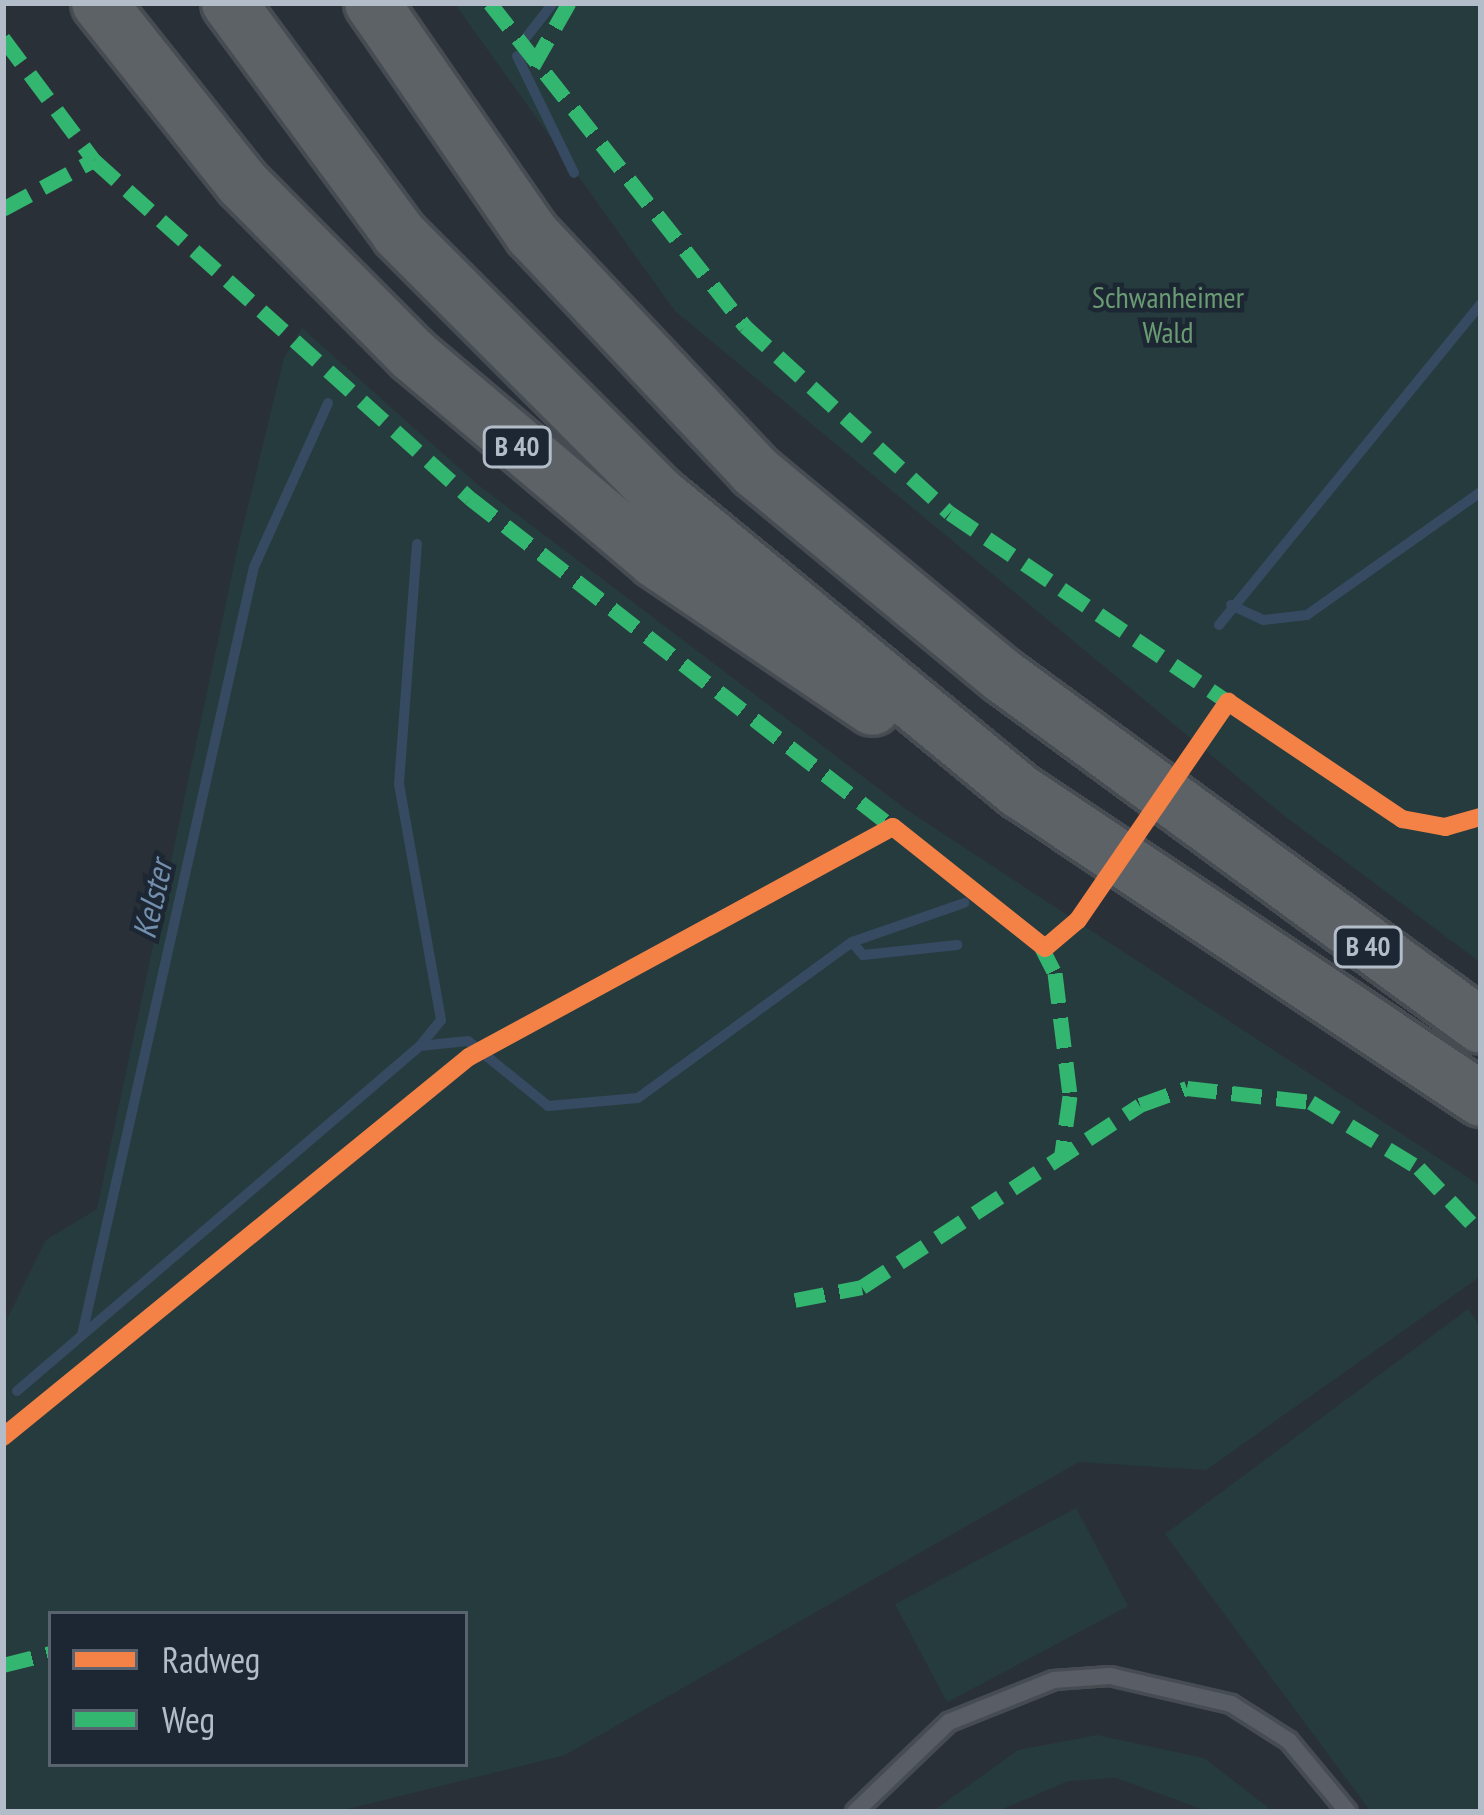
<!DOCTYPE html>
<html>
<head>
<meta charset="utf-8">
<style>
  body { margin:0 }
  #map { position:relative; width:1484px; height:1815px; overflow:hidden; background:#293038; font-family:"PT Sans Narrow",sans-serif }
  div>[style] { position:absolute }
  .green>* { inset:0; background:#263b3e; transform-origin:0 0 }
  .stream>* { height:10px; margin:-5px; padding:0 5px; transform-origin:5px; border-radius:5px; background:#364a61 }
  .roads { filter:drop-shadow(3px 0 #474c53) drop-shadow(-3px 0 #474c53) drop-shadow(0 3px #474c53) drop-shadow(0 -3px #474c53) }
  .service>* { height:16px; margin:-8px; padding:0 8px; transform-origin:8px; border-radius:8px; background:#595e66 }
  .trunk>* { height:54px; margin:-27px; padding:0 27px; transform-origin:27px; border-radius:27px; background:#5d6266 }
  .quiet>* { height:15px; margin-top:-7.5px; transform-origin:0; background:repeating-linear-gradient(90deg,#33b770 0 30px,transparent 0 45px) }
  .cycleway>* { height:18px; margin:-9px; padding:0 9px; transform-origin:9px; border-radius:9px; background:#f48246 }
  span { translate:-50% -50%; white-space:nowrap; text-align:center; line-height:1.15; -webkit-text-stroke:9px #1c2733; paint-order:stroke }
  .shield-label span { padding:3px 9px; background:#1c2733; border:3px solid; border-radius:9px; -webkit-text-stroke-width:0 }
  .shield-label { font-size:27px; color:#b3bdc9; font-weight:700 }
  .park-label { font-size:30px; color:#6a9b73 }
  .water-label { font-size:33px; color:#738fad; font-style:italic }
  .frame { position:absolute; inset:0; border:6px solid #b3bdc9; pointer-events:none }
  .legend { position:absolute; left:48px; top:1611px; width:420px; height:156px; box-sizing:border-box; background:#1c2733; border:3px solid #58636f; margin:0; padding:15px 21px; list-style:none; font-size:36px; color:#b3bdc9 }
  .legend li { display:flex; align-items:center; gap:24px; height:60px }
  .legend b { width:60px; border:3px solid #58636f }
</style>
</head>
<body>
<div id="map">
  <div class="green">
    <i style="clip-path:polygon(454px 3px,1481px 3px,1481px 963px,1282px 814px,675px 311px)"></i>
    <i style="clip-path:polygon(evenodd,302px 328px,477px 484px,907px 810px,1481px 1186px,1481px 1276px,1206px 1470px,1079px 1462px,565px 1755px,336px 1812px,3px 1812px,3px 1327px,46px 1240px,97px 1209px,237px 551px,284px 358px,302px 328px,465px 1614px,465px 1764px,51px 1764px,51px 1614px,465px 1614px)"></i>
    <i style="clip-path:polygon(1468px 1309px,1481px 1327px,1481px 1812px,1371px 1812px,1165px 1534px)"></i>
    <i style="left:1076px;top:1508px;width:111px;height:205px;rotate:62deg"></i>
    <i style="clip-path:polygon(1097px 1735px,1204px 1758px,1274px 1812px,1210px 1812px,1116px 1778px,1068px 1781px,996px 1812px,932px 1812px,1018px 1750px)"></i>
  </div>
  <div class="stream">
    <i style="left:525px;top:39px;width:46px;rotate:-52.1deg"></i>
    <i style="left:517px;top:56px;width:130px;rotate:64deg"></i>
    <i style="left:417px;top:544px;width:241px;rotate:94.3deg"></i>
    <i style="left:399px;top:784px;width:240px;rotate:79.9deg"></i>
    <i style="left:441px;top:1020px;width:33px;rotate:129deg"></i>
    <i style="left:1231px;top:605px;width:35px;rotate:25deg"></i>
    <i style="left:1263px;top:620px;width:44px;rotate:-6.5deg"></i>
    <i style="left:1307px;top:615px;width:213px;rotate:-35.3deg"></i>
    <i style="left:1219px;top:625px;width:414px;rotate:-50.8deg"></i>
    <i style="left:852px;top:942px;width:17px;rotate:50deg"></i>
    <i style="left:863px;top:955px;width:95px;rotate:-6.1deg"></i>
    <i style="left:82px;top:1335px;width:787px;rotate:-77.38deg"></i>
    <i style="left:254px;top:567px;width:180px;rotate:-65.7deg"></i>
    <i style="left:17px;top:1391px;width:531px;rotate:-40.57deg"></i>
    <i style="left:420px;top:1046px;width:48px;rotate:-5.9deg"></i>
    <i style="left:468px;top:1041px;width:103px;rotate:39.1deg"></i>
    <i style="left:548px;top:1106px;width:90px;rotate:-5.1deg"></i>
    <i style="left:638px;top:1098px;width:265px;rotate:-36.1deg"></i>
    <i style="left:852px;top:942px;width:119px;rotate:-19.2deg"></i>
  </div>
  <div class="roads">
    <div class="service">
      <i style="left:855px;top:1812px;width:130px;rotate:-43.8deg"></i>
      <i style="left:949px;top:1722px;width:113px;rotate:-21.8deg"></i>
      <i style="left:1054px;top:1680px;width:56px;rotate:-4.1deg"></i>
      <i style="left:1110px;top:1676px;width:124px;rotate:13deg"></i>
      <i style="left:1231px;top:1704px;width:69px;rotate:32.5deg"></i>
      <i style="left:1289px;top:1741px;width:92px;rotate:50.3deg"></i>
    </div>
    <div class="trunk">
      <i style="left:99px;top:3px;width:230px;rotate:51.5deg"></i>
      <i style="left:242px;top:183px;width:244px;rotate:45.2deg"></i>
      <i style="left:414px;top:356px;width:316px;rotate:40.2deg"></i>
      <i style="left:655px;top:560px;width:263px;rotate:34.2deg"></i>
      <i style="left:229px;top:3px;width:287px;rotate:53.6deg"></i>
      <i style="left:399px;top:234px;width:368px;rotate:45deg"></i>
      <i style="left:659px;top:494px;width:469px;rotate:39.5deg"></i>
      <i style="left:1021px;top:792px;width:553px;rotate:33.72deg"></i>
      <i style="left:372px;top:3px;width:281px;rotate:55.3deg"></i>
      <i style="left:532px;top:234px;width:325px;rotate:46.7deg"></i>
      <i style="left:755px;top:471px;width:322px;rotate:39.6deg"></i>
      <i style="left:1003px;top:676px;width:592px;rotate:36.21deg"></i>
    </div>
  </div>
  <div class="quiet">
    <i style="left:490px;top:3px;width:412px;rotate:51.7deg"></i>
    <i style="left:745px;top:326px;width:277px;rotate:42.4deg"></i>
    <i style="left:950px;top:513px;width:343px;rotate:34.2deg"></i>
    <i style="left:3px;top:38px;width:152px;rotate:53.3deg"></i>
    <i style="left:94px;top:160px;width:506px;rotate:41.95deg"></i>
    <i style="left:470px;top:498px;width:544px;rotate:37.9deg"></i>
    <i style="left:533px;top:66px;width:73px;rotate:-60.3deg"></i>
    <i style="left:3px;top:209px;width:103px;rotate:-28.3deg"></i>
    <i style="left:1040px;top:944px;width:33px;rotate:63deg"></i>
    <i style="left:1055px;top:973px;width:124px;rotate:83deg"></i>
    <i style="left:1070px;top:1096px;width:65px;rotate:98deg"></i>
    <i style="left:795px;top:1300px;width:68px;rotate:-11deg"></i>
    <i style="left:862px;top:1287px;width:332px;rotate:-33.2deg"></i>
    <i style="left:1140px;top:1105px;width:50px;rotate:-19.9deg"></i>
    <i style="left:1187px;top:1088px;width:125px;rotate:6.4deg"></i>
    <i style="left:1311px;top:1102px;width:127px;rotate:31.4deg"></i>
    <i style="left:1419px;top:1168px;width:90px;rotate:46.4deg"></i>
    <i style="left:3px;top:1665px;width:49px;rotate:-14deg"></i>
  </div>
  <div class="cycleway">
    <i style="left:3px;top:1437px;width:601px;rotate:-39.2deg"></i>
    <i style="left:469px;top:1057px;width:482px;rotate:-28.5deg"></i>
    <i style="left:893px;top:827px;width:194px;rotate:38.5deg"></i>
    <i style="left:1045px;top:948px;width:43px;rotate:-40.3deg"></i>
    <i style="left:1078px;top:920px;width:265px;rotate:-55.5deg"></i>
    <i style="left:1228px;top:702px;width:210px;rotate:33.9deg"></i>
    <i style="left:1402px;top:819px;width:44px;rotate:10.5deg"></i>
    <i style="left:1445px;top:827px;width:37px;rotate:-16deg"></i>
  </div>
  <div class="shield-label">
    <span style="left:517px;top:447px">B 40</span>
    <span style="left:1368px;top:947px">B 40</span>
  </div>
  <div class="park-label">
    <span style="left:1168px;top:314px">Schwanheimer<br>Wald</span>
  </div>
  <div class="water-label">
    <span style="left:152px;top:899px;rotate:-77deg">Kelster</span>
  </div>
  <div class="frame"></div>
  <ul class="legend">
  <li><b style="height:15px;background:#f48246"></b>Radweg</li>
  <li><b style="height:15px;background:#33b770"></b>Weg</li>
  </ul>
</div>
</body>
</html>
